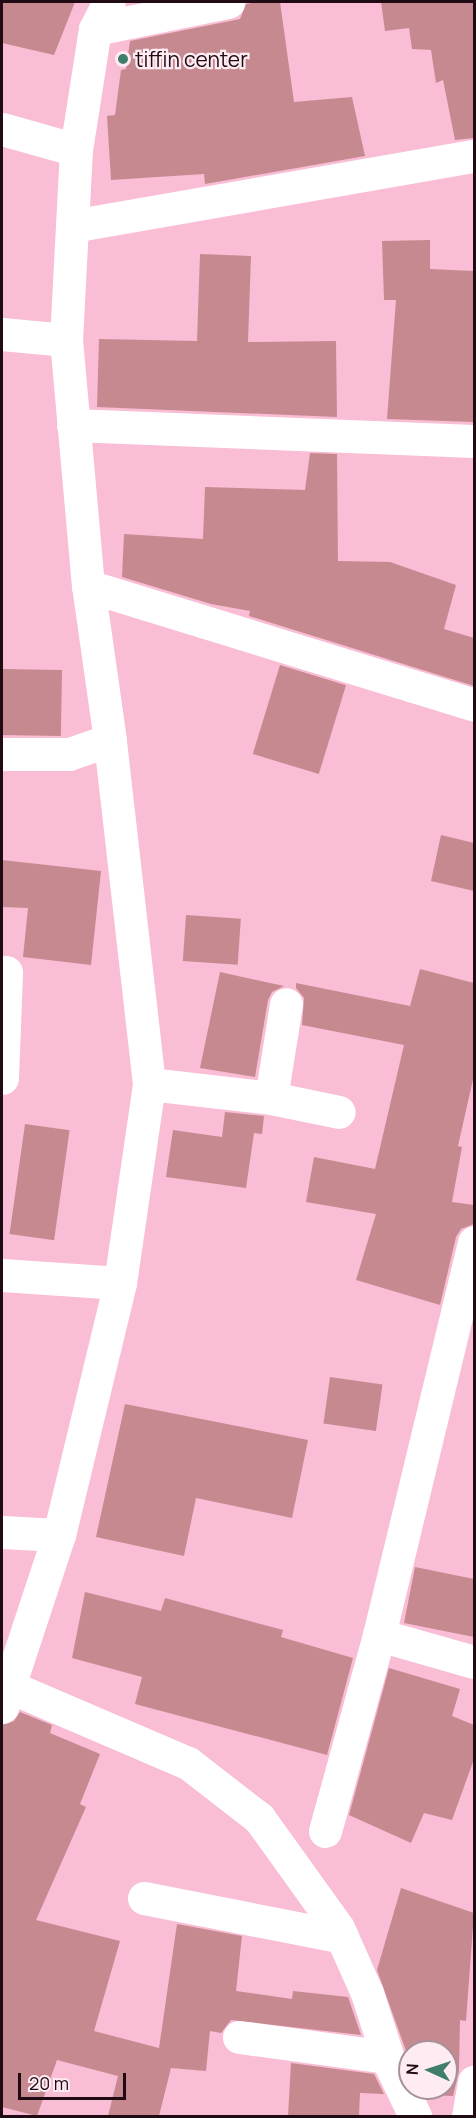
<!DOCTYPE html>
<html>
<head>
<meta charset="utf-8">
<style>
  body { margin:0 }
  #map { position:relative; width:476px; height:2118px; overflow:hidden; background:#f9bdd5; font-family:Manrope,sans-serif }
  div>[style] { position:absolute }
  .building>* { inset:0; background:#c78990; transform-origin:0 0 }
  .minor>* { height:33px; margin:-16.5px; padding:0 16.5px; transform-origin:16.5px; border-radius:16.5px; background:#fff }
  .dots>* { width:16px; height:16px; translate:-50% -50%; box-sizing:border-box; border:3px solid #ffecf3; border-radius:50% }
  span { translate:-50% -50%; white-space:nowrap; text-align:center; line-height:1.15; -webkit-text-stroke:4.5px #ffecf3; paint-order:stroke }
  .poi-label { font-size:21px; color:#200b15 }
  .left { translate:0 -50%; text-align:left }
  .frame { position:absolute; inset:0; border:3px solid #200b15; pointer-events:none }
  .north { position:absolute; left:398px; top:2040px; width:60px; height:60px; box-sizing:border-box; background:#ffecf3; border:2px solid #a6929a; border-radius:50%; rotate:273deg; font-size:16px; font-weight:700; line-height:24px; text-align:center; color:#200b15 }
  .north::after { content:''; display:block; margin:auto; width:21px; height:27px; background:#3f7e6c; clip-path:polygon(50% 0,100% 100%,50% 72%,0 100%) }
  .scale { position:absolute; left:18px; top:2073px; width:108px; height:27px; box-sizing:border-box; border:3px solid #200b15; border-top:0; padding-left:8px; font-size:18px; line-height:21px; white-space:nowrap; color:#200b15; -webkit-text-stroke:4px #ffecf3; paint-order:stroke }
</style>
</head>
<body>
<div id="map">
  <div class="building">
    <i style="clip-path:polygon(2px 2px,75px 2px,54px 55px,2px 43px)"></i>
    <i style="clip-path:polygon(258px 2px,280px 2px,294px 102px,352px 97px,365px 156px,205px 184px,204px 174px,111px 180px,107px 116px,115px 115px,121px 70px,126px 69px,130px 41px,240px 19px,246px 4px)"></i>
    <i style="clip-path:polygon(381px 2px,474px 2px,474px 138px,455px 140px,443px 80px,436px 83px,431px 50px,412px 49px,409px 28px,385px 31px)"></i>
    <i style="clip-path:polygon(430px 240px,430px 269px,474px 271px,474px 422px,387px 419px,396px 300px,384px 300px,382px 241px)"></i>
    <i style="clip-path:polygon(200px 254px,251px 256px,248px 342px,336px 341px,337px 417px,97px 407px,99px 339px,197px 341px)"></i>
    <i style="clip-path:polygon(310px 453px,337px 454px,338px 561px,390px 562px,456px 585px,444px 629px,474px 638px,474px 686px,249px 616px,250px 611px,211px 604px,122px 577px,124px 534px,203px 539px,205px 487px,305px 490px)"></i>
    <i style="left:280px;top:665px;width:69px;height:93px;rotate:17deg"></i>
    <i style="left:2px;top:669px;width:60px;height:66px;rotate:1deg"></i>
    <i style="clip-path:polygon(441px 835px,474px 843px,474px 891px,431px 881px)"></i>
    <i style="clip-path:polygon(2px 860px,101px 871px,91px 965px,23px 957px,28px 908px,2px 907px)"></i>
    <i style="left:186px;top:915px;width:55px;height:46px;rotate:4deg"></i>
    <i style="clip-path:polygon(420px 969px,474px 983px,474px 1075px,458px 1146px,462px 1147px,452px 1202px,474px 1205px,474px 1224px,461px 1229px,456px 1237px,440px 1305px,356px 1280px,376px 1214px,306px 1202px,314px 1157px,375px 1169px,404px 1045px,302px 1025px,304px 998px,296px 988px,296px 983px,410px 1006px)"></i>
    <i style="clip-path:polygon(220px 972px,284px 986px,272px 992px,268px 1000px,255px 1077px,200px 1068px)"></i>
    <i style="clip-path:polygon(225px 1112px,264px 1116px,262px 1134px,254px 1133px,246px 1188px,166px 1177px,173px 1130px,222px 1137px)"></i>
    <i style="left:25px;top:1124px;width:45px;height:111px;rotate:8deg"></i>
    <i style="left:330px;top:1377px;width:53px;height:47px;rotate:8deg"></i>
    <i style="clip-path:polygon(125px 1404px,308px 1440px,292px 1518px,196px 1498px,184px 1556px,96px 1537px)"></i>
    <i style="clip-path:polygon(415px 1567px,474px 1579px,474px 1637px,404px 1623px)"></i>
    <i style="clip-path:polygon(85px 1592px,161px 1611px,165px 1598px,283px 1630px,281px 1637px,353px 1658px,327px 1755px,135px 1704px,142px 1677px,72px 1658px)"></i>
    <i style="clip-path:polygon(389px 1668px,460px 1689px,452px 1716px,474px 1725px,474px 1759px,452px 1820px,424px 1813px,411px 1843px,349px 1815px)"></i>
    <i style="clip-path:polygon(20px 1712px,52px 1725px,50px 1733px,100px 1754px,80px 1804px,86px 1807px,36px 1920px,120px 1941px,94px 2031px,159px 2048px,177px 1924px,242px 1936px,236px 1991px,292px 1999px,293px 1991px,348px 1997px,361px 2035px,231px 2020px,221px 2033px,210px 2031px,206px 2071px,171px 2068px,159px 2116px,108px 2116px,118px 2076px,57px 2060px,37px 2116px,2px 2107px,2px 1725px,14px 1721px)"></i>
    <i style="clip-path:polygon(401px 1888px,474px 1913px,466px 2021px,460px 2020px,459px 2071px,453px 2096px,426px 2095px,422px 2088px,446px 2088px,446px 2052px,410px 2052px,410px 2062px,377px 1970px)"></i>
    <i style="clip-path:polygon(291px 2063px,374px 2074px,384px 2094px,360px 2093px,359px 2116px,288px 2116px)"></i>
  </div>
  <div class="minor">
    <i style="left:95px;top:29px;width:136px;rotate:-11.5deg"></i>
    <i style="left:2px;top:129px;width:77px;rotate:15.8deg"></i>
    <i style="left:72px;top:226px;width:408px;rotate:-9.9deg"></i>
    <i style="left:2px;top:334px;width:64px;rotate:5.4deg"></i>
    <i style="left:73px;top:425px;width:401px;rotate:2.3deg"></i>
    <i style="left:88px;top:586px;width:404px;rotate:17.1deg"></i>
    <i style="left:2px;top:754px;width:67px"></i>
    <i style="left:69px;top:754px;width:43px;rotate:-18.9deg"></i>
    <i style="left:2px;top:1078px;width:106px;rotate:-87.8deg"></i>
    <i style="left:149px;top:1084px;width:123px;rotate:6.5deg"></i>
    <i style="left:271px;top:1098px;width:69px;rotate:11.6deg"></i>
    <i style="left:271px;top:1098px;width:95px;rotate:-80.9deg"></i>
    <i style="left:2px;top:1275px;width:118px;rotate:3.9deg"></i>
    <i style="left:2px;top:1532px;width:57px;rotate:3deg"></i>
    <i style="left:379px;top:1635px;width:99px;rotate:15.9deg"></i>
    <i style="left:8px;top:1686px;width:196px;rotate:23.2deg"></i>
    <i style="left:188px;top:1763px;width:90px;rotate:37.8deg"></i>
    <i style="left:259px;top:1818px;width:135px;rotate:54.3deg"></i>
    <i style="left:338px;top:1928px;width:71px;rotate:66deg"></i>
    <i style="left:367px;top:1993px;width:75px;rotate:72.1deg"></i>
    <i style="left:390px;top:2064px;width:58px;rotate:64.3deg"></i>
    <i style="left:2px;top:1707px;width:181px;rotate:-71.7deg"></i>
    <i style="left:59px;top:1535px;width:259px;rotate:-76.4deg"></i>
    <i style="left:120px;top:1283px;width:201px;rotate:-81.7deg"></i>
    <i style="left:149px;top:1084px;width:346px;rotate:-96.5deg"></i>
    <i style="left:110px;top:740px;width:156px;rotate:-98.1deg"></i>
    <i style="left:88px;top:586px;width:247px;rotate:-95.1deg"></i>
    <i style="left:66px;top:340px;width:190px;rotate:-87deg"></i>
    <i style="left:76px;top:150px;width:122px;rotate:-81.1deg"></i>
    <i style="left:95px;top:29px;width:30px;rotate:-63deg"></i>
    <i style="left:325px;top:1831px;width:203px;rotate:-74.6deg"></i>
    <i style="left:379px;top:1635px;width:404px;rotate:-76.4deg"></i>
    <i style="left:144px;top:1898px;width:202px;rotate:11.1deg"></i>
    <i style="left:239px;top:2037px;width:149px;rotate:7.7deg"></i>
    <i style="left:468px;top:2116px;width:35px;rotate:-80deg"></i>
  </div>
  <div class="dots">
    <i style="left:123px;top:59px;background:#3f7e6c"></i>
  </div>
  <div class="poi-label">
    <span class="left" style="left:135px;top:59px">tiffin center</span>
  </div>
  <div class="frame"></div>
  <div class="north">N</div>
  <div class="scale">20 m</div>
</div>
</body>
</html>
